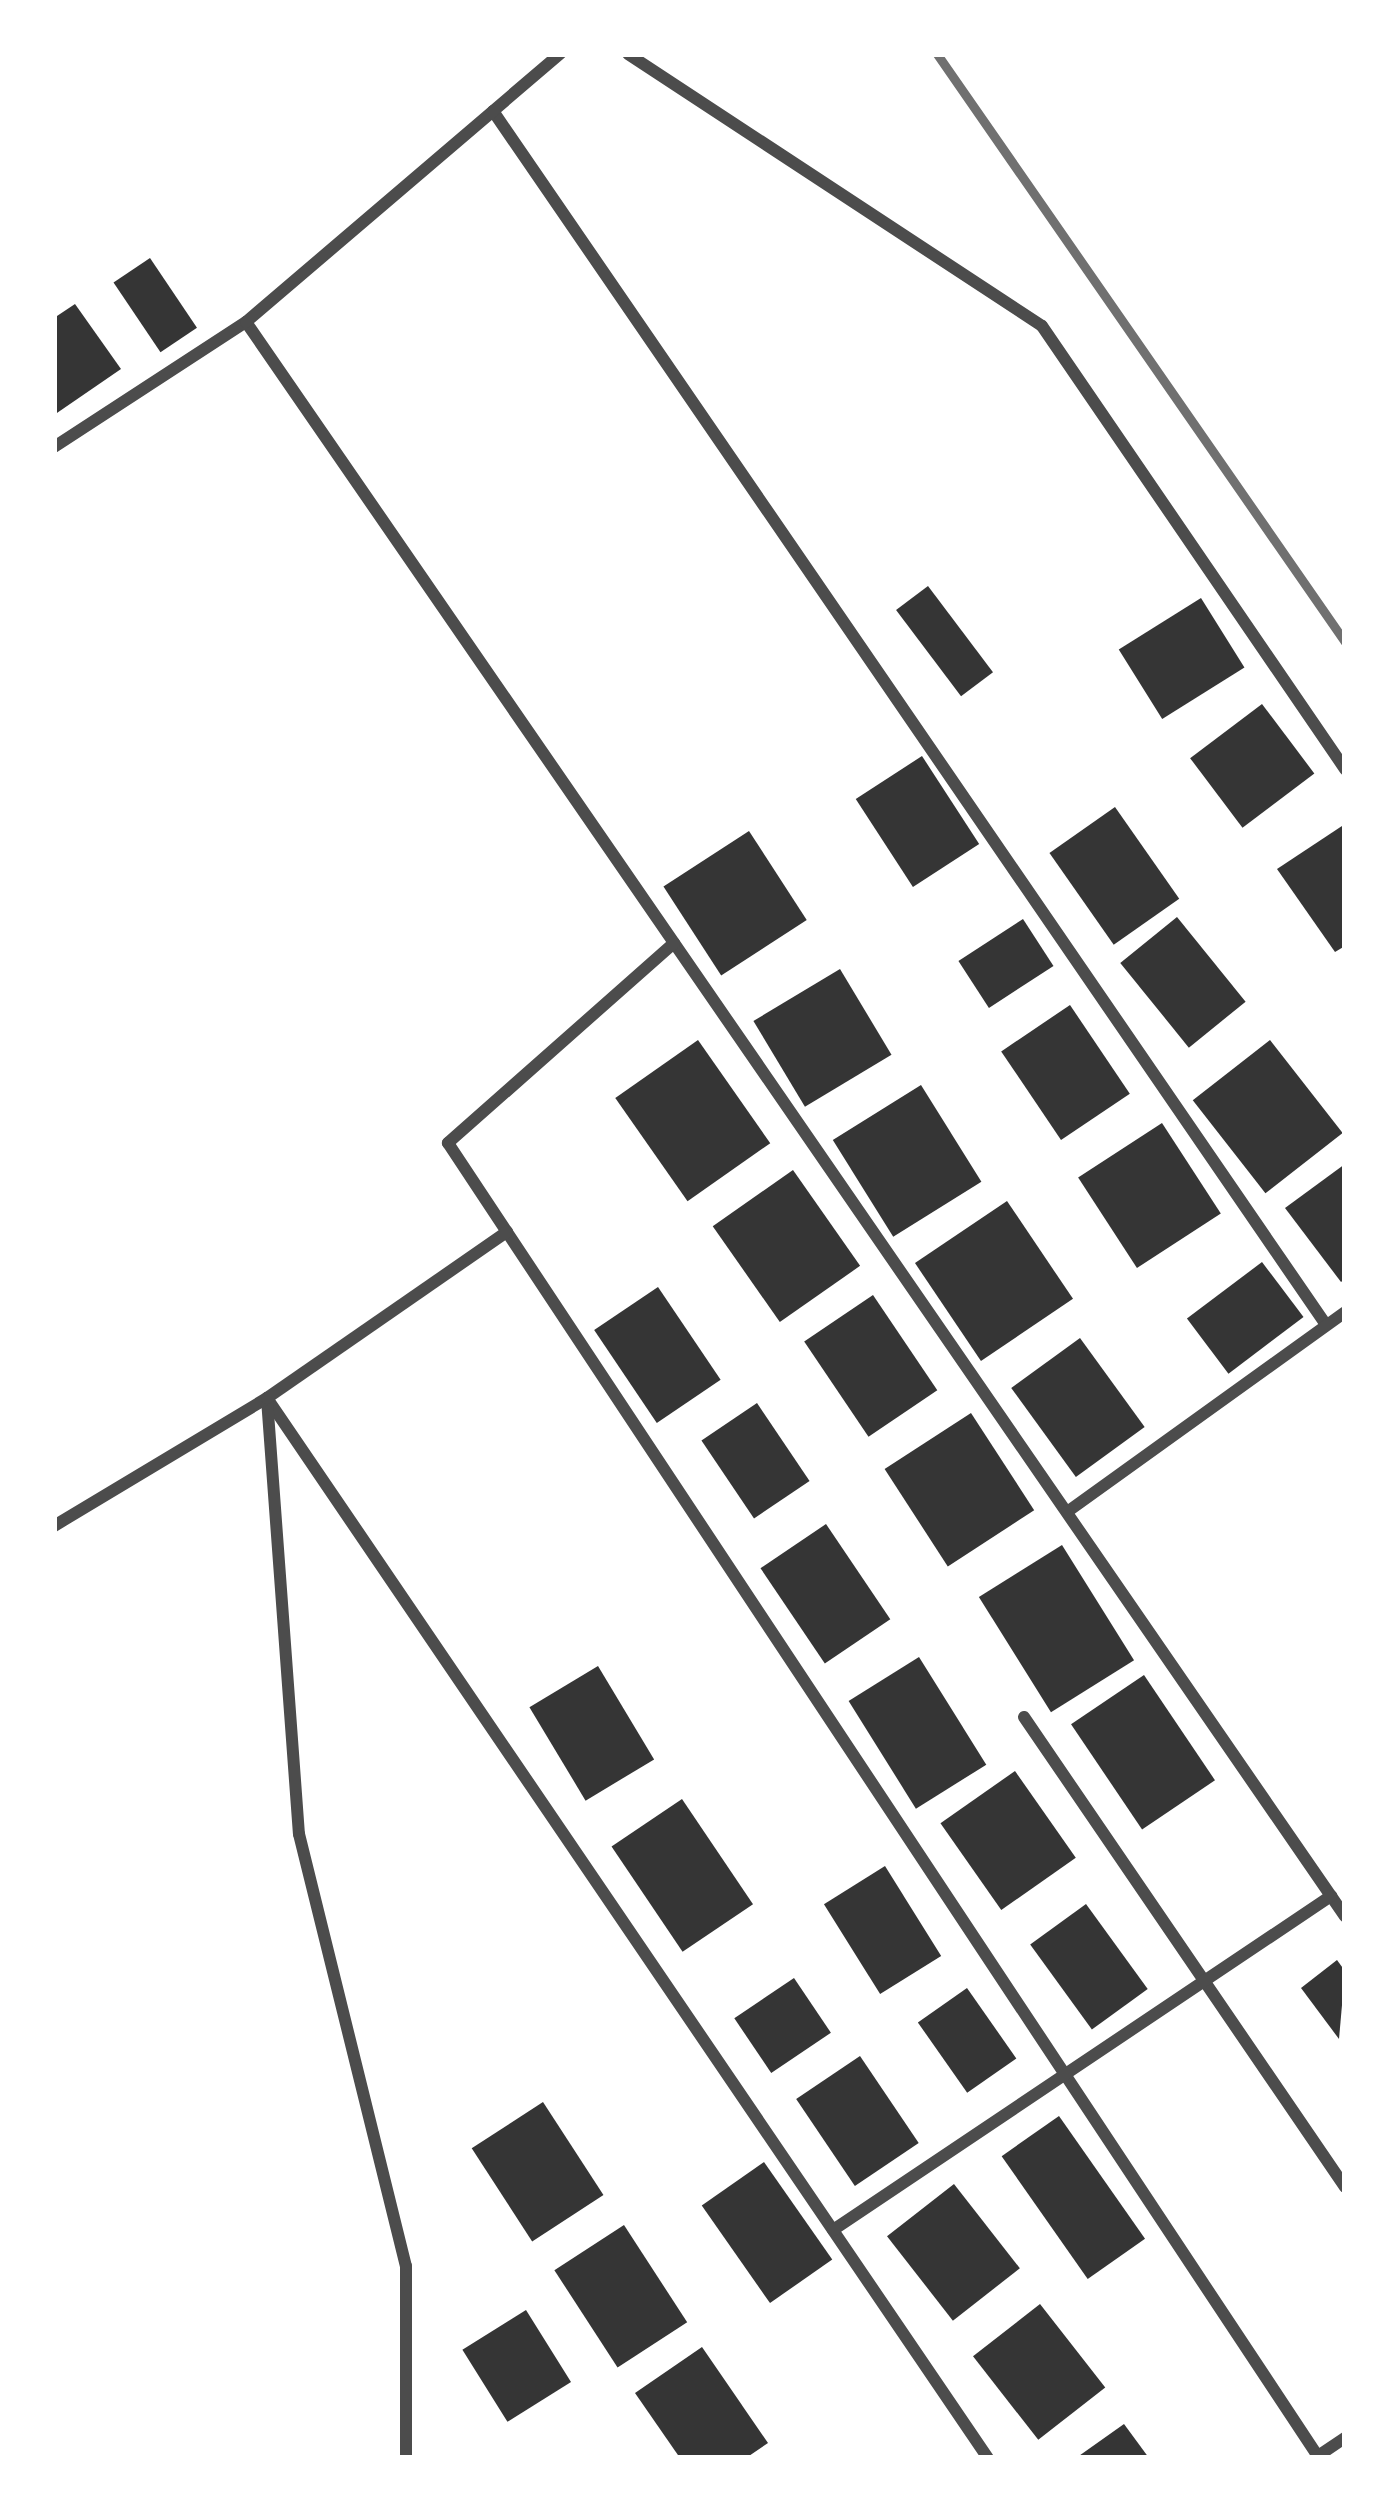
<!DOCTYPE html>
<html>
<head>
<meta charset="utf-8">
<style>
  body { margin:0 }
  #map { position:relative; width:1399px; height:2512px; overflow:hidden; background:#fff; font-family:"DejaVu Sans",sans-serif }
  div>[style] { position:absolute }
  .building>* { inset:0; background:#353535; transform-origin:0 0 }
  .minor>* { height:12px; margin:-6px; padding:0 6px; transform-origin:6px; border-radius:6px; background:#4c4c4c }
  .rail>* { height:9px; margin:-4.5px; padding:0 4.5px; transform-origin:4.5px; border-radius:4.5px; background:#707070 }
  span { translate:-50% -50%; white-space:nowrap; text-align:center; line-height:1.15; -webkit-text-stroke:12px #fff; paint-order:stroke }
  .frame { position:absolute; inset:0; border:57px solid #fff; pointer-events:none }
</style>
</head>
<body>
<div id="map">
  <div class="building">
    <i style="left:150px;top:258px;width:84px;height:44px;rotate:56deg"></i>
    <i style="clip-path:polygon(75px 304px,121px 369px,54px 415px,54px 318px)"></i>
    <i style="left:928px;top:586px;width:108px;height:40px;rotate:53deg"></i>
    <i style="left:1201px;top:598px;width:82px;height:97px;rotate:58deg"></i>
    <i style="left:1262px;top:704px;width:87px;height:90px;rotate:53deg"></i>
    <i style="left:922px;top:756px;width:105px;height:79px;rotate:57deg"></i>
    <i style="left:1115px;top:807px;width:112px;height:80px;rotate:55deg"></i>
    <i style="clip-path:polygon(1345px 824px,1345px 946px,1335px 952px,1277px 869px)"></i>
    <i style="left:749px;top:831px;width:106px;height:102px;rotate:57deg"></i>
    <i style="left:1177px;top:917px;width:109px;height:73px;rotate:51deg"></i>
    <i style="left:1023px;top:919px;width:56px;height:77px;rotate:57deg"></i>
    <i style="left:840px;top:969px;width:100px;height:101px;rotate:59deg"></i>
    <i style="left:1070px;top:1005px;width:107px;height:83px;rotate:56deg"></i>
    <i style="left:698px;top:1040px;width:126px;height:101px;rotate:55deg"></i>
    <i style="left:1270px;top:1040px;width:118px;height:98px;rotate:52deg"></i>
    <i style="left:921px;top:1085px;width:114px;height:104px;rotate:58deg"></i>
    <i style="left:1162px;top:1123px;width:108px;height:100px;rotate:57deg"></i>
    <i style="clip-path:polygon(1345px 1164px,1345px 1279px,1341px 1282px,1285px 1208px)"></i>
    <i style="left:793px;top:1170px;width:117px;height:98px;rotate:55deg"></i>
    <i style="left:1007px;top:1201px;width:118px;height:111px;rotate:56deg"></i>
    <i style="left:1262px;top:1262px;width:69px;height:94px;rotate:53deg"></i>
    <i style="left:658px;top:1287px;width:112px;height:77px;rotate:56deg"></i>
    <i style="left:873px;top:1295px;width:115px;height:83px;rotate:56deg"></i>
    <i style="left:1080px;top:1338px;width:110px;height:85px;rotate:54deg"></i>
    <i style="left:757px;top:1403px;width:94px;height:67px;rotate:56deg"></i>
    <i style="left:971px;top:1413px;width:116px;height:103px;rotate:57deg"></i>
    <i style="left:826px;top:1524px;width:115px;height:79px;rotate:56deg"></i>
    <i style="left:1062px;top:1545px;width:136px;height:98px;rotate:58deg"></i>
    <i style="left:919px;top:1657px;width:127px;height:83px;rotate:58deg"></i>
    <i style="left:598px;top:1666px;width:109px;height:80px;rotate:59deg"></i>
    <i style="left:1144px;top:1675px;width:127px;height:88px;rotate:56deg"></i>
    <i style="left:1015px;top:1771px;width:106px;height:91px;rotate:55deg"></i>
    <i style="left:682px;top:1799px;width:127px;height:85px;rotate:56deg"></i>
    <i style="left:885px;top:1866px;width:106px;height:72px;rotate:58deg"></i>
    <i style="left:1086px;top:1904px;width:105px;height:69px;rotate:54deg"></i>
    <i style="clip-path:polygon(1337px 1960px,1345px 1971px,1339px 2039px,1301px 1988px)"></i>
    <i style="left:794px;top:1978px;width:66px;height:72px;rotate:56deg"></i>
    <i style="left:967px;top:1988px;width:86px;height:60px;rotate:55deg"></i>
    <i style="left:860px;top:2056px;width:105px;height:77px;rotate:56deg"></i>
    <i style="left:543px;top:2102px;width:111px;height:85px;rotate:57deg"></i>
    <i style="left:1059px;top:2116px;width:150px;height:70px;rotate:55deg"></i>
    <i style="left:764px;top:2162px;width:119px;height:76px;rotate:55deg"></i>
    <i style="left:954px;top:2184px;width:107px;height:85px;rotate:52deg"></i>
    <i style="left:624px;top:2225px;width:116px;height:83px;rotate:57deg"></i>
    <i style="left:1040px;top:2304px;width:106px;height:85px;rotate:52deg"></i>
    <i style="left:526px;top:2310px;width:85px;height:75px;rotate:58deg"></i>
    <i style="clip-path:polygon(702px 2347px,768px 2443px,746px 2458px,680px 2458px,635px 2393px)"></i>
    <i style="clip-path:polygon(1124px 2424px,1149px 2458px,1076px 2458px)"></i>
  </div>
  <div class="minor">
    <i style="left:628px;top:54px;width:495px;rotate:33.3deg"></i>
    <i style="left:1042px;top:326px;width:537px;rotate:55.63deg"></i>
    <i style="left:493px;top:111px;width:1472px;rotate:55.54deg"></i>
    <i style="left:246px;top:322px;width:1936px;rotate:55.42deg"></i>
    <i style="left:54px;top:447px;width:229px;rotate:-33.1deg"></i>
    <i style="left:246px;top:322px;width:413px;rotate:-40.5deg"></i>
    <i style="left:674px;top:943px;width:302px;rotate:138.5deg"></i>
    <i style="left:448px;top:1143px;width:1577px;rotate:56.48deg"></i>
    <i style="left:267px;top:1398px;width:1282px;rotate:55.78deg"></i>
    <i style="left:267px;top:1399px;width:436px;rotate:85.8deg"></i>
    <i style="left:299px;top:1834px;width:445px;rotate:76.1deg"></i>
    <i style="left:406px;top:2266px;width:192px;rotate:90deg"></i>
    <i style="left:1067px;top:1512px;width:342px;rotate:-35.7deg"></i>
    <i style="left:54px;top:1526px;width:249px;rotate:-31deg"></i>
    <i style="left:267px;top:1398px;width:292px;rotate:-34.7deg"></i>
    <i style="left:1024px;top:1717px;width:569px;rotate:55.67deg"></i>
    <i style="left:833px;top:2230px;width:600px;rotate:-33.85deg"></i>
    <i style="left:1315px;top:2458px;width:36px;rotate:-34deg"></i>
  </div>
  <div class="rail">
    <i style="left:937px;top:54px;width:716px;rotate:55.24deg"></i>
  </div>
  <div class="frame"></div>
</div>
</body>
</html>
